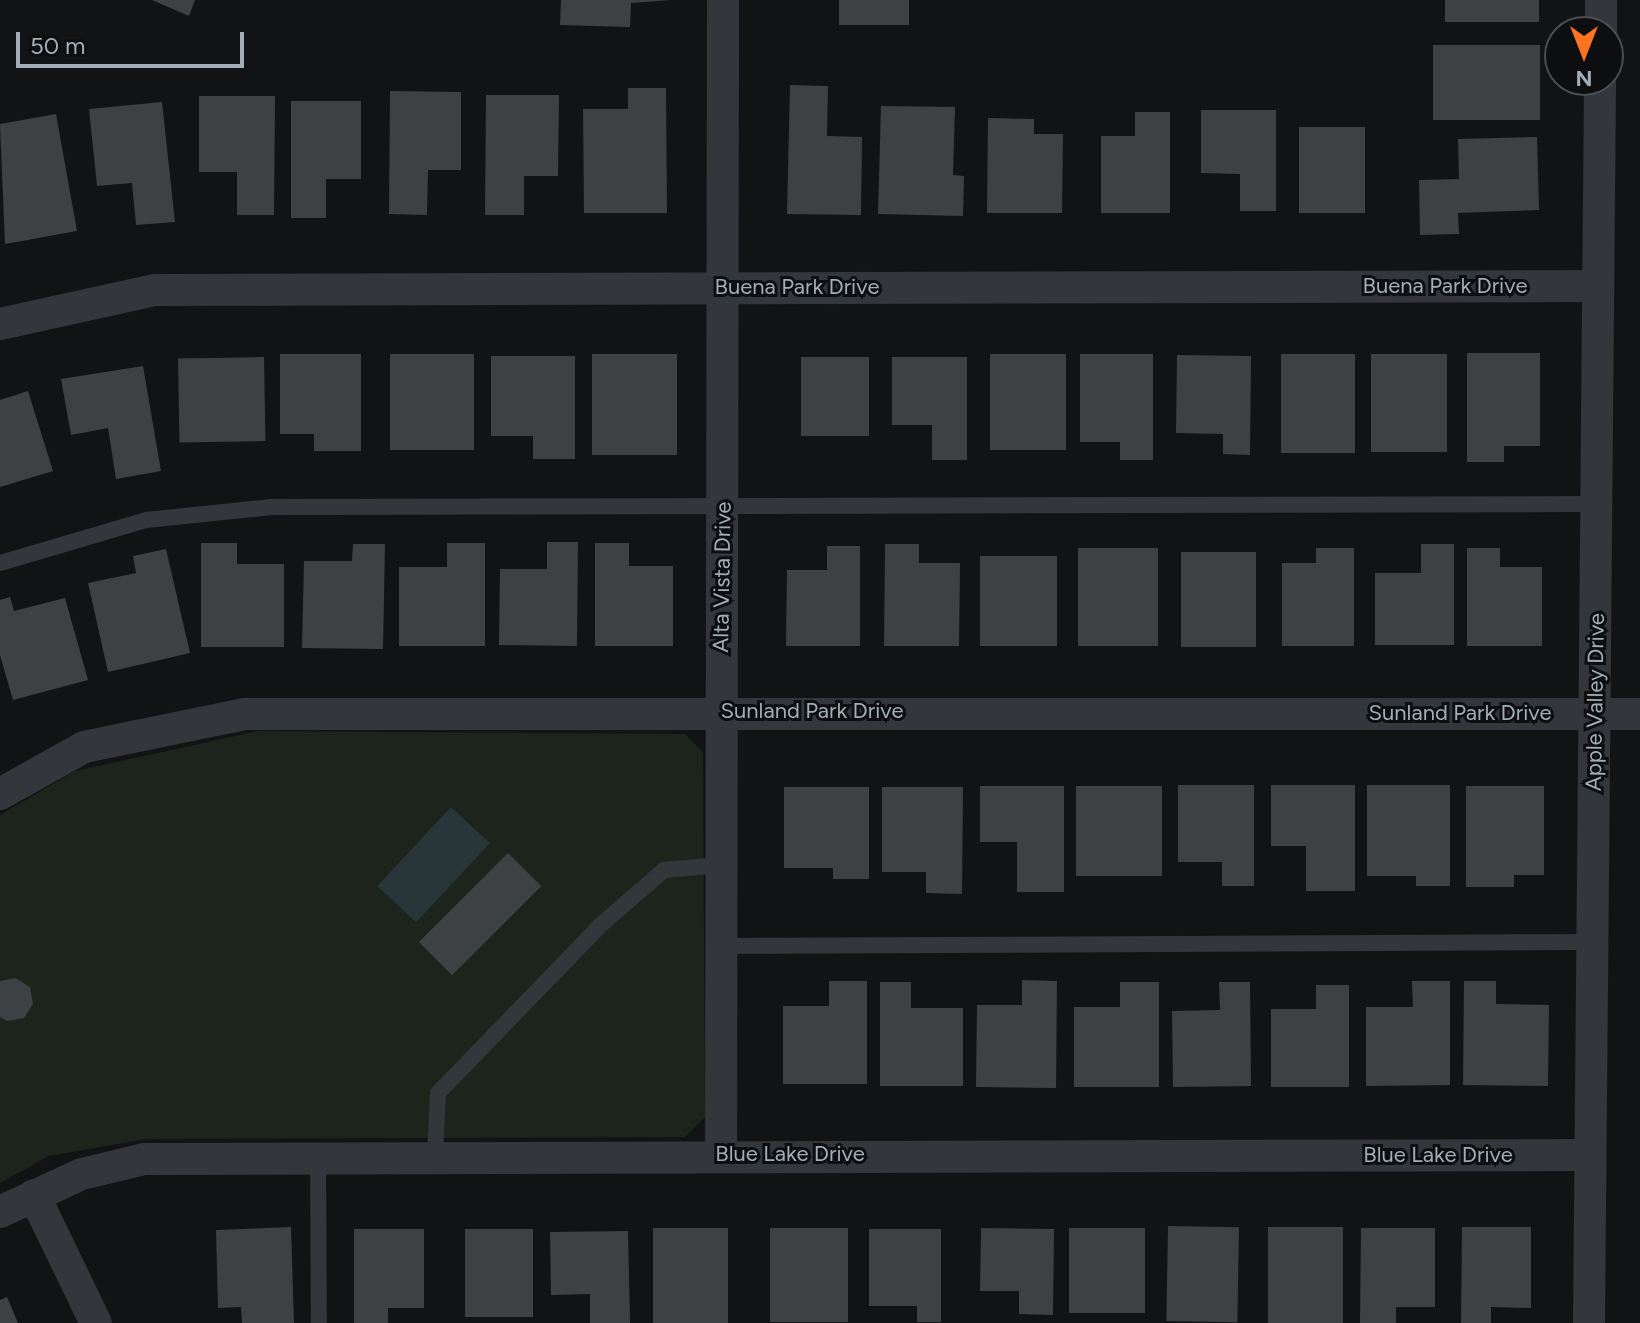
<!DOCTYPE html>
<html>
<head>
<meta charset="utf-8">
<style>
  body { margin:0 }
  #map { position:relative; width:1640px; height:1323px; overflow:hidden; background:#121314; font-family:Figtree,sans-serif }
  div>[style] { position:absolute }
  .green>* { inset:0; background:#1d241c }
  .water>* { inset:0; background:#283639; transform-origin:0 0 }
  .building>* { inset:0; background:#3e4144; transform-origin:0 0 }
  .service>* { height:16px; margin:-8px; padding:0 8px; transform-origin:8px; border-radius:8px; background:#33363a }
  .minor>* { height:32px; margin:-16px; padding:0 16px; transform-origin:16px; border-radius:16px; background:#33363a }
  span { translate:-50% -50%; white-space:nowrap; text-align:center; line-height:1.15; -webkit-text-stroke:6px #0d0e0f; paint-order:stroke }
  .street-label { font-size:22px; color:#a2aeb6 }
  .north { position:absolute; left:1544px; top:16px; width:80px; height:80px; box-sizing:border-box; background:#0d0e0f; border:2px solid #494e52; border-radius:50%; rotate:180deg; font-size:22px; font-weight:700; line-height:32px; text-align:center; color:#a2aeb6 }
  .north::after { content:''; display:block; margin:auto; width:28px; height:36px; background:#ff7220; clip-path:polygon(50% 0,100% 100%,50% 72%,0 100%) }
  .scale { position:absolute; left:16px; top:32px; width:228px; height:36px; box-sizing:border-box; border:4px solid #a2aeb6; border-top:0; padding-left:10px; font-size:24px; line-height:28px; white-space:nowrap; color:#a2aeb6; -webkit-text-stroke:6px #0d0e0f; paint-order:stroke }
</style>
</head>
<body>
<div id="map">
  <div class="green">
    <i style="clip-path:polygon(258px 731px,685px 734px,703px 752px,705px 1117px,685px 1137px,147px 1139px,49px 1156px,0 1183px,0 815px,75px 771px)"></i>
  </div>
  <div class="water">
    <i style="left:451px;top:807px;width:53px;height:108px;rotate:43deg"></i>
  </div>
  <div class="building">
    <i style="clip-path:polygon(152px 0,195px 0,189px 16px)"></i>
    <i style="clip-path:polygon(561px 0,671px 0,631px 3px,630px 27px,560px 25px)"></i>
    <i style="left:839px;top:0;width:70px;height:25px"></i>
    <i style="left:1445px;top:0;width:94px;height:22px"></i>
    <i style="left:1433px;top:45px;width:107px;height:75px"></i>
    <i style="clip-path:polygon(790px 85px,828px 86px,827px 136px,862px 137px,861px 215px,787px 214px)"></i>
    <i style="clip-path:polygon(628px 88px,666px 88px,667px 213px,584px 213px,583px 109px,628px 109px)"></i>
    <i style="clip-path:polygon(390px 91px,461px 92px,461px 170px,428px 170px,427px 215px,389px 214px)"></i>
    <i style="clip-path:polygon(486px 95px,559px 95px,558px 176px,524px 176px,524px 215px,485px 215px)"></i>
    <i style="clip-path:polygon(199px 96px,275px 96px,274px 215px,237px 215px,237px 172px,199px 172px)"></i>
    <i style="clip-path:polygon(291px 101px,361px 101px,361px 179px,326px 179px,326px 218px,291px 218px)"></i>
    <i style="clip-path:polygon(162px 102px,175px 222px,136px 225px,132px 183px,97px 186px,89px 109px)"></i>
    <i style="clip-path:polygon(881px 106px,955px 107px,953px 175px,964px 176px,963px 216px,878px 214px)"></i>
    <i style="clip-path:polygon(1201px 110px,1276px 110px,1276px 211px,1240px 211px,1240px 174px,1201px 173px)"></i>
    <i style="clip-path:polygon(1135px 112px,1170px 112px,1170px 213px,1101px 213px,1101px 136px,1135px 136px)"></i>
    <i style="clip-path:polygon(56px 114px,77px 231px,5px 244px,0 124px)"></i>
    <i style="clip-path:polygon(988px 118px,1034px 119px,1034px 134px,1063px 134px,1062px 213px,987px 213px)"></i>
    <i style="left:1299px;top:127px;width:66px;height:86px"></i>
    <i style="clip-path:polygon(1537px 137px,1539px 210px,1458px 213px,1459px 234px,1420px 235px,1419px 180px,1459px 179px,1458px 139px)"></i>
    <i style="clip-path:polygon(1467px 353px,1540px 353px,1540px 446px,1504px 446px,1504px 462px,1467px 462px)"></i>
    <i style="clip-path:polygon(280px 354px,361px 354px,361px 451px,314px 451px,314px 434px,280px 434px)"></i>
    <i style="left:390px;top:354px;width:84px;height:96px"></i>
    <i style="left:592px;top:354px;width:85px;height:101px"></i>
    <i style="left:990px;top:354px;width:76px;height:96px"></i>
    <i style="clip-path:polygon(1080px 354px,1153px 354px,1153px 460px,1120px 460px,1120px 442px,1080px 442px)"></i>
    <i style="left:1281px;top:354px;width:74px;height:99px"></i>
    <i style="left:1371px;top:354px;width:76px;height:98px"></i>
    <i style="clip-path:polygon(1177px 355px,1251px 356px,1250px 455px,1223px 454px,1223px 434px,1176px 433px)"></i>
    <i style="clip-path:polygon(491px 356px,575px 356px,575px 459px,533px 459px,533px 436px,491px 436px)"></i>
    <i style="left:264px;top:357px;width:84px;height:86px;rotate:89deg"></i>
    <i style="left:801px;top:357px;width:68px;height:79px"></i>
    <i style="clip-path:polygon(892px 357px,967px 357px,967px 460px,932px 460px,932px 425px,892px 425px)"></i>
    <i style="clip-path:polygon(143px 366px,161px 471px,116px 479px,108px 428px,71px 435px,61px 379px)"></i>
    <i style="clip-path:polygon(28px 391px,53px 471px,0 487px,0 400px)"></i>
    <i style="clip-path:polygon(547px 542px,578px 542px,577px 646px,499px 645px,500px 569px,547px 569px)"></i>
    <i style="clip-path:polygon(201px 543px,237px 543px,237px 564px,284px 564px,284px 647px,201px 647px)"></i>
    <i style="clip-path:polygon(447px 543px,485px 543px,485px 646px,399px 646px,399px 567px,447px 567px)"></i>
    <i style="clip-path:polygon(595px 543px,629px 543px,629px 566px,673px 566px,673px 646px,595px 646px)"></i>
    <i style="clip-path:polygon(353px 544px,385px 544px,383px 649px,302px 648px,304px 561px,352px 561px)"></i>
    <i style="clip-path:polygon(885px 544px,919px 544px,919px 563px,960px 563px,959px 646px,884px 646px)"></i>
    <i style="clip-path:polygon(1421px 544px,1454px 544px,1454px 645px,1375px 645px,1375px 573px,1421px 573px)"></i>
    <i style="clip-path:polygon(827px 546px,860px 546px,860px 646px,786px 646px,787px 570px,827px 570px)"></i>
    <i style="left:1078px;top:548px;width:80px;height:98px"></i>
    <i style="clip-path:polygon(1316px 548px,1354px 548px,1354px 646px,1282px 646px,1282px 563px,1316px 563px)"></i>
    <i style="clip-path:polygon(1467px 548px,1500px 548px,1500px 567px,1542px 567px,1542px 646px,1467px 646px)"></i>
    <i style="clip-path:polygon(166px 549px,190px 653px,108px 672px,88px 583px,136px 573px,133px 556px)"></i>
    <i style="left:1181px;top:552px;width:75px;height:95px"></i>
    <i style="left:980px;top:556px;width:77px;height:90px"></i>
    <i style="clip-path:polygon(10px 597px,14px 611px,65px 598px,88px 680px,13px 700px,0 655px,0 600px)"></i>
    <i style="clip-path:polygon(1178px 785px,1254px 785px,1254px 886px,1222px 886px,1222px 862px,1178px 862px)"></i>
    <i style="clip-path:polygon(1271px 785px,1355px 785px,1355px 891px,1306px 891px,1306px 846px,1271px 846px)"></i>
    <i style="clip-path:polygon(1367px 785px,1450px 785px,1450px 886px,1416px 886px,1416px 876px,1367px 876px)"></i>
    <i style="clip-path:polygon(980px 786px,1064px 786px,1064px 892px,1017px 892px,1017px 842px,980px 842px)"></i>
    <i style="left:1076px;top:786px;width:86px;height:90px"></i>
    <i style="clip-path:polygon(1466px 786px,1544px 786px,1544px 875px,1514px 875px,1514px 887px,1466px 887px)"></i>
    <i style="clip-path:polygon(784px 787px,869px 787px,869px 879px,833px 879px,833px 868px,784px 868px)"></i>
    <i style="clip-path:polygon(882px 787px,963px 787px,962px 894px,926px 893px,926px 872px,882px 872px)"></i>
    <i style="left:508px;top:853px;width:47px;height:126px;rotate:45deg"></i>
    <i style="clip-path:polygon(15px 978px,30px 987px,33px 1004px,24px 1018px,7px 1021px,0 1017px,0 981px)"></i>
    <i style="clip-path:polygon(1022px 980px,1057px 981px,1056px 1088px,976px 1087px,977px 1005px,1022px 1005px)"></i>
    <i style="clip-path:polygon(829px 981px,867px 981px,867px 1084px,783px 1084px,783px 1006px,829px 1006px)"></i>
    <i style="clip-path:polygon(1412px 981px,1450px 981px,1450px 1085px,1366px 1086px,1366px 1007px,1413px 1007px)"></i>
    <i style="clip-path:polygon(1464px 981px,1496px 981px,1496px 1004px,1549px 1005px,1548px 1086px,1463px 1085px)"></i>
    <i style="clip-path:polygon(880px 982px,911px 982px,911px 1008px,963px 1008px,963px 1086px,880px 1086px)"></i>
    <i style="clip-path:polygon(1120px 982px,1159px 982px,1159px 1087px,1074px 1087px,1074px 1007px,1120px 1007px)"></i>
    <i style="clip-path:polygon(1219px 982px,1250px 982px,1251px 1086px,1173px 1087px,1172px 1011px,1220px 1010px)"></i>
    <i style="clip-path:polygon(1316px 985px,1349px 985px,1349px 1087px,1271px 1087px,1271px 1009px,1316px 1009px)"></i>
    <i style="left:1168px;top:1226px;width:71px;height:95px;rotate:1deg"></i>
    <i style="clip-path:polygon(291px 1227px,294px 1323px,242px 1323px,241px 1307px,218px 1308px,216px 1230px)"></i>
    <i style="left:1268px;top:1227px;width:75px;height:96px"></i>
    <i style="clip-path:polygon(1462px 1227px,1531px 1227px,1531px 1308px,1491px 1307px,1491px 1323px,1461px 1323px)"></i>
    <i style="left:653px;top:1228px;width:75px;height:95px"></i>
    <i style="left:770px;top:1228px;width:78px;height:94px"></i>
    <i style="clip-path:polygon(981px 1228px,1054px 1229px,1053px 1315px,1019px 1314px,1019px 1291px,980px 1291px)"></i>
    <i style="left:1069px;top:1228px;width:76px;height:85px"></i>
    <i style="clip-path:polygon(1361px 1228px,1435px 1228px,1435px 1307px,1396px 1307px,1396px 1323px,1360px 1323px)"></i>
    <i style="clip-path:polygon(354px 1229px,424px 1229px,424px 1308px,388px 1308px,388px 1323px,354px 1323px)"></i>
    <i style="left:465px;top:1229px;width:68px;height:88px"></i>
    <i style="clip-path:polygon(869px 1229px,941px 1229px,941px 1322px,917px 1322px,917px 1306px,869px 1306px)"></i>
    <i style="clip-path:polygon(628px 1231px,630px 1323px,590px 1323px,590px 1294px,551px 1295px,550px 1232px)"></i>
    <i style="clip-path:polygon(7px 1297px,18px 1323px,0 1323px,0 1300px)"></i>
  </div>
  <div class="service">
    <i style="left:0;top:563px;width:152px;rotate:-16.4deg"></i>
    <i style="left:146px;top:520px;width:127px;rotate:-5.9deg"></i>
    <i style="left:272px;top:507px;width:1324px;rotate:-0.13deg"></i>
    <i style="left:721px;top:946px;width:871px;rotate:-0.26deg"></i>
    <i style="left:435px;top:1156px;width:63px;rotate:-87.3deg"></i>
    <i style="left:438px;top:1093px;width:237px;rotate:-45.9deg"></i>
    <i style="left:603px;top:923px;width:81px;rotate:-41deg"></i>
    <i style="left:664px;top:870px;width:57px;rotate:-5deg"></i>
    <i style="left:318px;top:1157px;width:166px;rotate:89.7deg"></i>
  </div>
  <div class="minor">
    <i style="left:1601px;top:32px;width:32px;rotate:-90deg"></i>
    <i style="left:0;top:324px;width:159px;rotate:-12.4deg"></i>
    <i style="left:155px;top:290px;width:1443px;rotate:-0.16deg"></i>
    <i style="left:0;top:794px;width:96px;rotate:-29.2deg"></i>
    <i style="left:84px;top:747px;width:164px;rotate:-11.6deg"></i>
    <i style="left:245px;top:714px;width:1395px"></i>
    <i style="left:721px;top:1154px;width:1154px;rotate:-89.9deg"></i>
    <i style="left:34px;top:1195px;width:142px;rotate:64.2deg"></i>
    <i style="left:0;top:1212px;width:90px;rotate:-24.9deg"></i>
    <i style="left:82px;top:1174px;width:64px;rotate:-13.6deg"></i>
    <i style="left:144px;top:1159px;width:1446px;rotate:-0.16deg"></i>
    <i style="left:1589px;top:1323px;width:1243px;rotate:-89.49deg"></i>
  </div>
  <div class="street-label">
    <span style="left:1445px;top:286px">Buena Park Drive</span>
    <span style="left:797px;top:287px">Buena Park Drive</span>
    <span style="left:722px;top:577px;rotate:-89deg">Alta Vista Drive</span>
    <span style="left:1595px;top:702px;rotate:-89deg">Apple Valley Drive</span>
    <span style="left:812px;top:711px">Sunland Park Drive</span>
    <span style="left:1460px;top:713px">Sunland Park Drive</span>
    <span style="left:790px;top:1154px">Blue Lake Drive</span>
    <span style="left:1438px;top:1155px">Blue Lake Drive</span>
  </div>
  <div class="north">N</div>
  <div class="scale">50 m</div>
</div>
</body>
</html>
